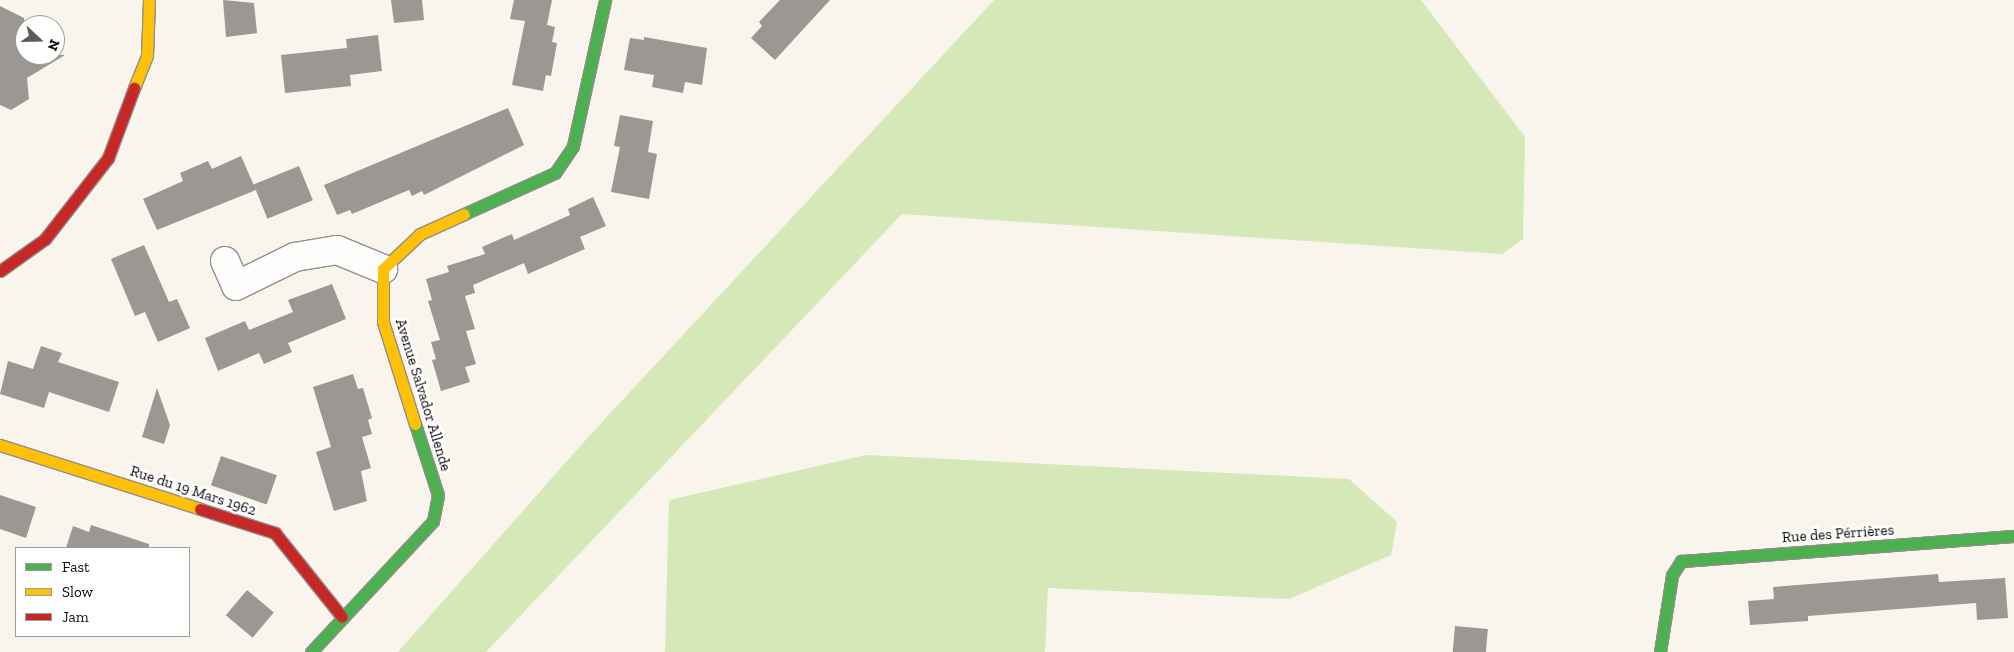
<!DOCTYPE html>
<html>
<head>
<meta charset="utf-8">
<style>
  body { margin:0 }
  #map { position:relative; width:2014px; height:652px; overflow:hidden; background:#f9f5ec; font-family:"Zilla Slab",serif }
  div>[style] { position:absolute }
  .forest>* { inset:0; background:#d5e8b7 }
  .building>* { inset:0; background:#9b9893; transform-origin:0 0 }
  .roads { filter:drop-shadow(1px 0 #918f8b) drop-shadow(-1px 0 #918f8b) drop-shadow(0 1px #918f8b) drop-shadow(0 -1px #918f8b) }
  .street>* { height:28px; margin:-14px; padding:0 14px; transform-origin:14px; border-radius:14px; background:#fefefc }
  .fast>* { height:11px; margin:-5.5px; padding:0 5.5px; transform-origin:5.5px; border-radius:5.5px; background:#4caf50 }
  .slow>* { height:11px; margin:-5.5px; padding:0 5.5px; transform-origin:5.5px; border-radius:5.5px; background:#ffc107 }
  .jam>* { height:11px; margin:-5.5px; padding:0 5.5px; transform-origin:5.5px; border-radius:5.5px; background:#c62828 }
  span { translate:-50% -50%; white-space:nowrap; text-align:center; line-height:1.15; -webkit-text-stroke:5px #fff; paint-order:stroke }
  .street-label { font-size:15px; color:#090909 }
  .legend { position:absolute; left:15px; top:547px; width:175px; height:90px; box-sizing:border-box; background:#fff; border:1px solid #9d9d9d; margin:0; padding:6px 9px; list-style:none; font-size:15px; color:#090909 }
  .legend li { display:flex; align-items:center; gap:10px; height:25px }
  .legend b { width:25px; border:1px solid #9d9d9d }
  .north { position:absolute; left:15px; top:15px; width:50px; height:50px; box-sizing:border-box; background:#fff; border:1px solid #9d9d9d; border-radius:50%; rotate:111deg; font-size:14px; font-weight:700; line-height:20px; text-align:center; color:#090909 }
  .north::after { content:''; display:block; margin:auto; width:18px; height:22px; background:#5d5c58; clip-path:polygon(50% 0,100% 100%,50% 72%,0 100%) }
</style>
</head>
<body>
<div id="map">
  <div class="forest">
    <i style="clip-path:polygon(994px 0,1421px 0,1525px 137px,1523px 239px,1502px 254px,902px 214px,486px 652px,398px 652px,590px 435px)"></i>
    <i style="clip-path:polygon(866px 455px,1349px 479px,1397px 522px,1391px 555px,1289px 599px,1048px 588px,1045px 652px,665px 652px,669px 500px)"></i>
  </div>
  <div class="building">
    <i style="clip-path:polygon(223px 0,254px 3px,257px 33px,226px 37px)"></i>
    <i style="clip-path:polygon(391px 0,422px 0,424px 20px,394px 23px)"></i>
    <i style="clip-path:polygon(514px 0,552px 0,547px 25px,555px 27px,552px 42px,557px 43px,551px 76px,546px 75px,543px 91px,512px 85px,525px 21px,510px 19px)"></i>
    <i style="clip-path:polygon(780px 0,830px 0,775px 60px,751px 38px,762px 26px,759px 22px)"></i>
    <i style="clip-path:polygon(0 6px,24px 18px,25px 55px,65px 55px,27px 78px,29px 99px,11px 110px,0 105px)"></i>
    <i style="clip-path:polygon(378px 35px,382px 71px,350px 75px,351px 86px,285px 93px,281px 55px,347px 48px,346px 39px)"></i>
    <i style="clip-path:polygon(644px 37px,707px 48px,702px 85px,685px 82px,683px 93px,652px 87px,654px 75px,624px 70px,630px 38px,644px 40px)"></i>
    <i style="clip-path:polygon(508px 108px,524px 145px,424px 195px,422px 191px,412px 196px,409px 190px,352px 214px,350px 210px,337px 215px,324px 185px)"></i>
    <i style="clip-path:polygon(620px 115px,653px 121px,648px 152px,657px 154px,649px 199px,611px 192px,620px 147px,614px 146px)"></i>
    <i style="clip-path:polygon(241px 156px,256px 190px,157px 230px,143px 199px,183px 181px,180px 173px,208px 161px,212px 169px)"></i>
    <i style="left:299px;top:166px;width:37px;height:49px;rotate:68deg"></i>
    <i style="clip-path:polygon(593px 197px,606px 226px,580px 237px,585px 249px,528px 274px,524px 263px,473px 285px,475px 293px,465px 296px,475px 329px,466px 331px,476px 364px,465px 367px,470px 382px,441px 391px,432px 360px,436px 359px,431px 342px,440px 340px,428px 301px,432px 300px,426px 279px,449px 272px,447px 266px,485px 254px,482px 247px,512px 234px,514px 240px,570px 215px,568px 209px)"></i>
    <i style="clip-path:polygon(144px 245px,169px 302px,177px 299px,190px 328px,158px 342px,145px 312px,135px 316px,111px 259px)"></i>
    <i style="clip-path:polygon(332px 284px,346px 319px,288px 343px,292px 352px,264px 364px,259px 353px,218px 371px,205px 338px,245px 321px,249px 330px,293px 312px,288px 300px)"></i>
    <i style="clip-path:polygon(41px 346px,62px 353px,58px 362px,119px 382px,109px 412px,49px 392px,44px 408px,0 394px,8px 361px,33px 369px)"></i>
    <i style="clip-path:polygon(353px 374px,358px 389px,363px 388px,372px 418px,368px 420px,372px 434px,362px 437px,371px 468px,361px 471px,367px 501px,334px 511px,316px 452px,331px 447px,313px 387px)"></i>
    <i style="clip-path:polygon(157px 388px,170px 425px,164px 444px,142px 437px)"></i>
    <i style="left:221px;top:456px;width:59px;height:31px;rotate:19deg"></i>
    <i style="clip-path:polygon(0 495px,36px 507px,26px 538px,0 529px)"></i>
    <i style="clip-path:polygon(91px 525px,149px 544px,149px 548px,66px 548px,73px 526px,89px 532px)"></i>
    <i style="clip-path:polygon(1938px 574px,1939px 582px,2005px 578px,2008px 618px,1977px 620px,1976px 603px,1808px 616px,1808px 621px,1750px 625px,1748px 601px,1774px 599px,1773px 587px)"></i>
    <i style="left:247px;top:590px;width:35px;height:33px;rotate:40deg"></i>
    <i style="left:1455px;top:626px;width:33px;height:26px;rotate:5deg"></i>
  </div>
  <div class="roads">
    <div class="street">
      <i style="left:225px;top:261px;width:27px;rotate:66deg"></i>
      <i style="left:236px;top:286px;width:66px;rotate:-26.2deg"></i>
      <i style="left:295px;top:257px;width:43px;rotate:-9.5deg"></i>
      <i style="left:337px;top:250px;width:50px;rotate:22.4deg"></i>
    </div>
    <div class="fast">
      <i style="left:464px;top:214px;width:100px;rotate:-24.3deg"></i>
      <i style="left:555px;top:173px;width:32px;rotate:-56deg"></i>
      <i style="left:573px;top:146px;width:149px;rotate:-77.6deg"></i>
      <i style="left:311px;top:652px;width:179px;rotate:-47deg"></i>
      <i style="left:433px;top:521px;width:26px;rotate:-79deg"></i>
      <i style="left:438px;top:495px;width:75px;rotate:-107.9deg"></i>
      <i style="left:1660px;top:652px;width:78px;rotate:-81.1deg"></i>
      <i style="left:1672px;top:575px;width:17px;rotate:-57deg"></i>
      <i style="left:1681px;top:561px;width:334px;rotate:-4.3deg"></i>
    </div>
    <div class="slow">
      <i style="left:134px;top:88px;width:35px;rotate:-68deg"></i>
      <i style="left:147px;top:55px;width:55px;rotate:-87.9deg"></i>
      <i style="left:415px;top:424px;width:107px;rotate:-107.4deg"></i>
      <i style="left:383px;top:322px;width:53px;rotate:-90deg"></i>
      <i style="left:383px;top:269px;width:51px;rotate:-43.4deg"></i>
      <i style="left:420px;top:234px;width:48px;rotate:-24.4deg"></i>
      <i style="left:0;top:445px;width:210px;rotate:17.7deg"></i>
    </div>
    <div class="jam">
      <i style="left:0;top:271px;width:55px;rotate:-35.4deg"></i>
      <i style="left:45px;top:239px;width:103px;rotate:-52.1deg"></i>
      <i style="left:108px;top:158px;width:75px;rotate:-69.6deg"></i>
      <i style="left:200px;top:509px;width:79px;rotate:17.7deg"></i>
      <i style="left:275px;top:533px;width:107px;rotate:51.4deg"></i>
    </div>
  </div>
  <div class="street-label">
    <span style="left:423px;top:395px;rotate:73deg">Avenue Salvador Allende</span>
    <span style="left:193px;top:491px;rotate:18deg">Rue du 19 Mars 1962</span>
    <span style="left:1838px;top:534px;rotate:-4deg">Rue des Pérrières</span>
  </div>
  <ul class="legend">
  <li><b style="height:6px;background:#4caf50"></b>Fast</li>
  <li><b style="height:6px;background:#ffc107"></b>Slow</li>
  <li><b style="height:6px;background:#c62828"></b>Jam</li>
  </ul>
  <div class="north">N</div>
</div>
</body>
</html>
